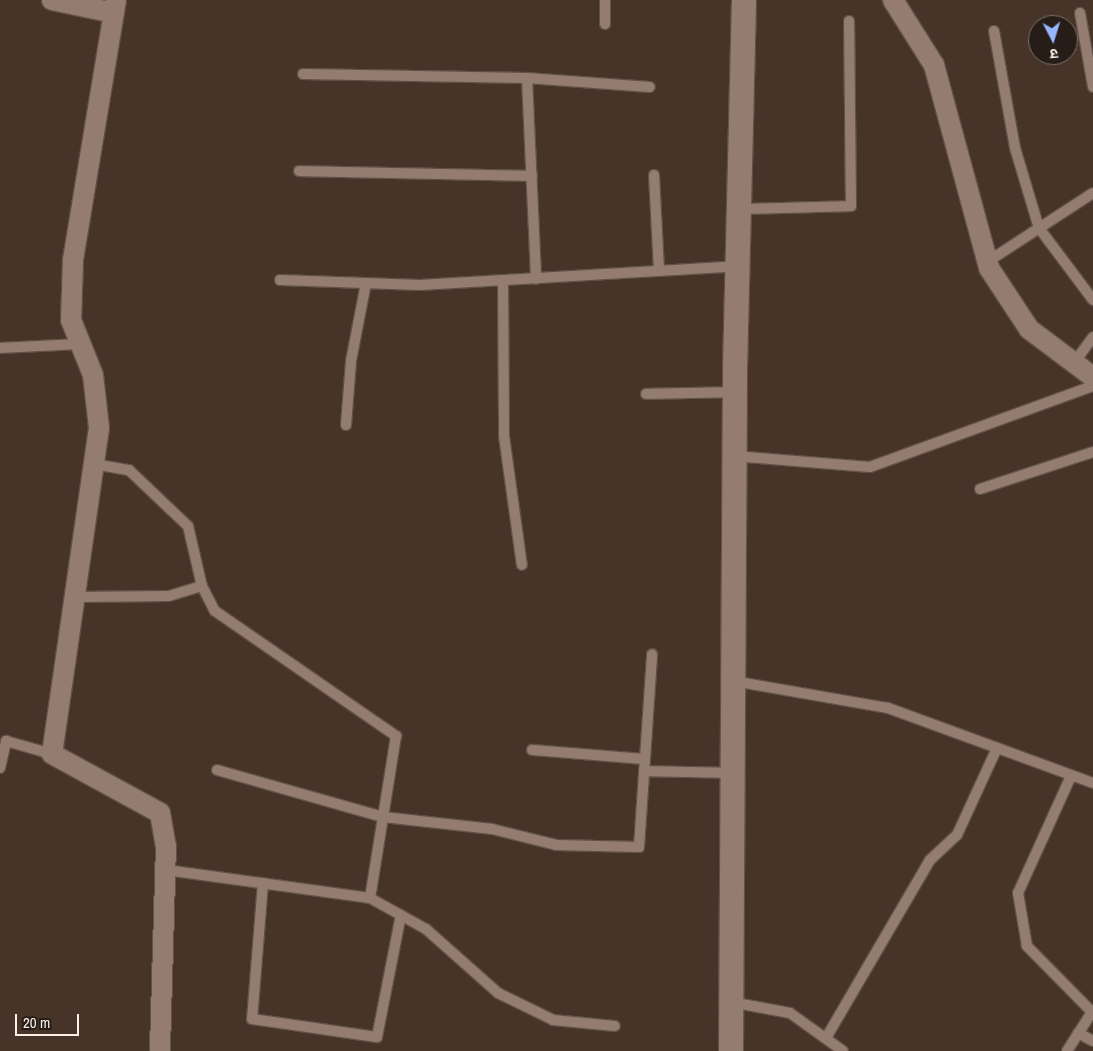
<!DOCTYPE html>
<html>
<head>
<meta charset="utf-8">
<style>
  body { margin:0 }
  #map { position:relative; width:1093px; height:1051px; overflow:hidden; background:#473328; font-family:"Archivo Narrow","Noto Sans Devanagari",sans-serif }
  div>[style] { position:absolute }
  .roads { filter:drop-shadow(1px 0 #625148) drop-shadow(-1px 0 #625148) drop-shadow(0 1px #625148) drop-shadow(0 -1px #625148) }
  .service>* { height:10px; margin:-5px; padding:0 5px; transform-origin:5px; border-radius:5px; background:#947d70 }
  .minor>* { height:20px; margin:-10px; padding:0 10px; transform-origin:10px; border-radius:10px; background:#947d70 }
  .tertiary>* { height:24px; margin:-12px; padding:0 12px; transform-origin:12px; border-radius:12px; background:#947d70 }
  span { translate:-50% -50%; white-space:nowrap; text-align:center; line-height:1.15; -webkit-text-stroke:5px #261d18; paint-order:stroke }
  .north { position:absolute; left:1028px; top:15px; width:50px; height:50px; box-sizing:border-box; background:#261d18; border:1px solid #7c716b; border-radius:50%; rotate:175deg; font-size:14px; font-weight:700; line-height:20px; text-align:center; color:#fcefe8 }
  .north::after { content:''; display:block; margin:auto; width:18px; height:22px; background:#97b6fd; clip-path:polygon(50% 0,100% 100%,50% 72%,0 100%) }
  .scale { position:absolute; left:15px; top:1014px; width:64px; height:22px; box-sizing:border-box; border:2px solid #fcefe8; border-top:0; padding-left:6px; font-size:15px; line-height:18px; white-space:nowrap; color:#fcefe8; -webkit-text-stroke:4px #261d18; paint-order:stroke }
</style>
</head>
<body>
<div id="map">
  <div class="roads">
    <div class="service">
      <i style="left:605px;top:0;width:24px;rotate:90deg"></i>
      <i style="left:1080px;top:13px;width:75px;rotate:80deg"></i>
      <i style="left:994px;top:31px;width:119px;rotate:79.8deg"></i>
      <i style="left:1015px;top:148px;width:84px;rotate:73.3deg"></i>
      <i style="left:1039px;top:228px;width:90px;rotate:53.1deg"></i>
      <i style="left:303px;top:74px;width:224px;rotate:1deg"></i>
      <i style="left:527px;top:78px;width:123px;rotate:4.2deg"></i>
      <i style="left:527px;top:78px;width:201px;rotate:87.4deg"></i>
      <i style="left:299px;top:171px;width:233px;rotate:1.2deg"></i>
      <i style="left:654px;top:175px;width:96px;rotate:87deg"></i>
      <i style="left:739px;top:209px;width:112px;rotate:-1.5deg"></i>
      <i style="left:851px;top:206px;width:185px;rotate:-90.6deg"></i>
      <i style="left:987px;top:262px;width:126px;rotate:-33.1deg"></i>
      <i style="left:280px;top:280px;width:140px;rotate:2deg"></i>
      <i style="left:420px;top:285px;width:318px;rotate:-3.4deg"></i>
      <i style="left:503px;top:280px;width:156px;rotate:89.6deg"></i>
      <i style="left:504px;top:436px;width:130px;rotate:82.1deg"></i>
      <i style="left:0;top:348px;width:80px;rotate:-2.9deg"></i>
      <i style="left:1074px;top:363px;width:32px;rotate:-54deg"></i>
      <i style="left:646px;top:394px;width:88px;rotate:-1.3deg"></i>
      <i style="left:346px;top:425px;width:64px;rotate:-85.5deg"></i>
      <i style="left:351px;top:361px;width:79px;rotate:-79.1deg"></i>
      <i style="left:734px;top:456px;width:136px;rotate:4.6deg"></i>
      <i style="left:870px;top:467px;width:237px;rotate:-20deg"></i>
      <i style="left:94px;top:464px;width:36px;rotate:10deg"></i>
      <i style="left:129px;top:470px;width:81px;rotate:43.5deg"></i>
      <i style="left:188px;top:526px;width:62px;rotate:76.9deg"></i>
      <i style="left:202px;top:586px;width:28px;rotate:63deg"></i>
      <i style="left:215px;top:611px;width:220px;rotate:34.6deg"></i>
      <i style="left:396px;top:736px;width:164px;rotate:99.1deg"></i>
      <i style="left:980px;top:489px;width:119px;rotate:-18.1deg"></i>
      <i style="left:76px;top:597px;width:93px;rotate:-0.6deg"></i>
      <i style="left:169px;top:596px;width:34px;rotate:-17deg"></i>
      <i style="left:733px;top:681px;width:157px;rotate:9.9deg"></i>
      <i style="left:888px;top:708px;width:218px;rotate:20.1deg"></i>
      <i style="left:532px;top:750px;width:113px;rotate:4.6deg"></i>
      <i style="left:0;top:768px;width:28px;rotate:-77deg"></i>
      <i style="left:6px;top:741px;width:48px;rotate:15.8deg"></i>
      <i style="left:217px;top:770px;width:173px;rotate:15.8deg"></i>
      <i style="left:383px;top:817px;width:110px;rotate:6.3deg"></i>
      <i style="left:492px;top:829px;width:66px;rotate:14deg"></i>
      <i style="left:556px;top:845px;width:83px;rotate:1.4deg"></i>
      <i style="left:639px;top:847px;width:193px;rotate:-86.1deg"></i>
      <i style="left:644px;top:771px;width:88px;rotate:1.3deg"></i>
      <i style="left:166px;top:870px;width:206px;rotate:7.8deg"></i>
      <i style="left:370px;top:898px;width:64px;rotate:29deg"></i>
      <i style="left:426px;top:929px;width:96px;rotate:41.6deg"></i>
      <i style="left:498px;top:993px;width:61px;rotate:26.1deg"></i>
      <i style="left:553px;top:1020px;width:62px;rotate:5.5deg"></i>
      <i style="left:263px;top:883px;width:136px;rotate:94.6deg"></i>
      <i style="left:252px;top:1019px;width:126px;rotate:8.2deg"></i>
      <i style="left:377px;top:1037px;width:124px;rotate:-78.9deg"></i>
      <i style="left:731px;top:1002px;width:60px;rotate:10.6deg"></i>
      <i style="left:790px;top:1013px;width:65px;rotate:35.6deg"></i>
      <i style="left:1078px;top:1033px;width:17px;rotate:28deg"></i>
      <i style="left:826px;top:1038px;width:206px;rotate:-59.7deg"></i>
      <i style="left:930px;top:860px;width:37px;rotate:-43deg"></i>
      <i style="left:957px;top:835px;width:96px;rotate:-65.3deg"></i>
      <i style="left:1067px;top:1051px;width:46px;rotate:-57.3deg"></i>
      <i style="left:1092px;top:1012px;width:93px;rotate:-134.6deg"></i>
      <i style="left:1027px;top:946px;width:54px;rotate:-99.6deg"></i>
      <i style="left:1018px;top:893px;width:128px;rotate:-65.6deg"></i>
    </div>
    <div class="minor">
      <i style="left:52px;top:0;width:63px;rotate:11.8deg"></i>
      <i style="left:116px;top:0;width:265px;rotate:99.4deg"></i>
      <i style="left:73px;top:261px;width:59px;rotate:91.9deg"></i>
      <i style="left:71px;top:320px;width:59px;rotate:68.2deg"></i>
      <i style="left:93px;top:375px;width:53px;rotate:83.5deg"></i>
      <i style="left:99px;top:428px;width:329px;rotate:98.2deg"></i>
      <i style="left:52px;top:754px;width:123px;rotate:28.6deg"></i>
      <i style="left:160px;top:813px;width:34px;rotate:80deg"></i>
      <i style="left:166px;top:846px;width:205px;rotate:91.7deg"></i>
      <i style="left:893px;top:0;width:77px;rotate:57.8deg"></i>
      <i style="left:934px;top:65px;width:210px;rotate:74.8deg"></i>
      <i style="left:989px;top:268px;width:73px;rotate:56.7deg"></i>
      <i style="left:1029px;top:329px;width:80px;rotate:36.9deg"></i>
    </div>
    <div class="tertiary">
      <i style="left:731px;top:1051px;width:682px;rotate:-89.66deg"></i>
      <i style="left:735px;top:369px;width:369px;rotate:-88.6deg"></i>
    </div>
  </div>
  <div class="north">उ</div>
  <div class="scale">20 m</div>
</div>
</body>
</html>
